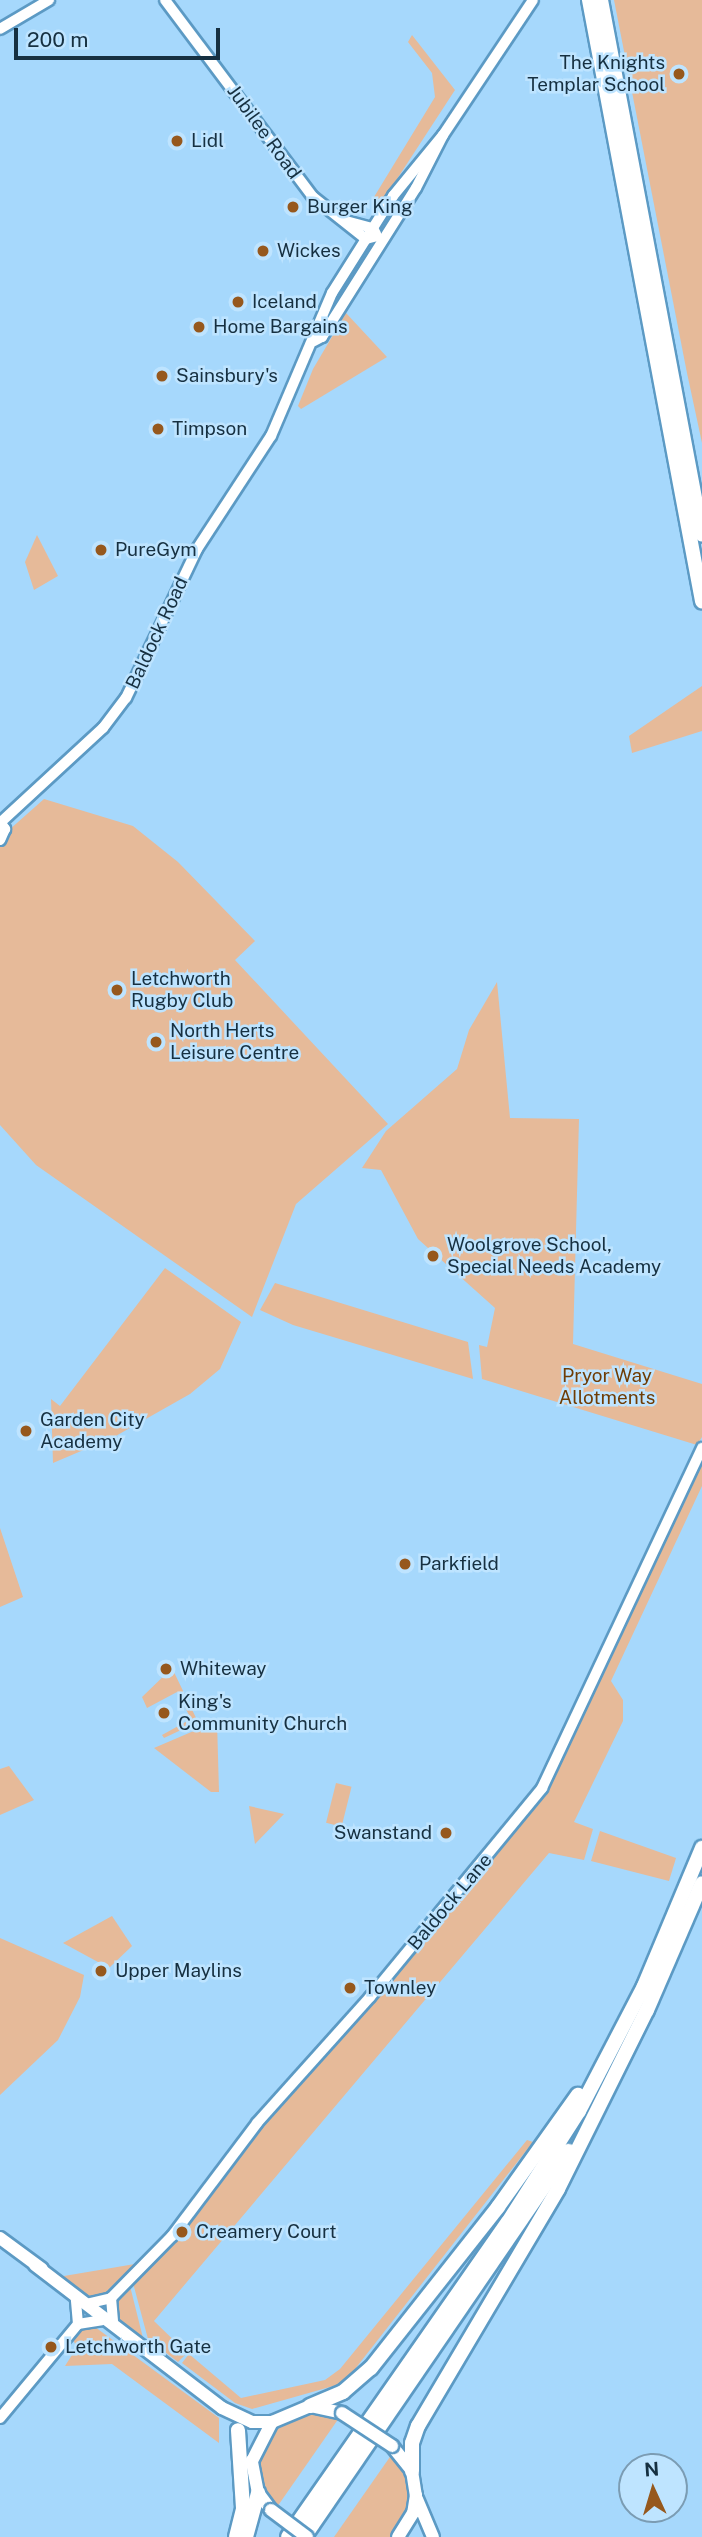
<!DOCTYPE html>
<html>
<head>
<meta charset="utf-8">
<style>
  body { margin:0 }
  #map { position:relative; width:702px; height:2537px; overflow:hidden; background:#a6d8fc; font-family:"Public Sans",sans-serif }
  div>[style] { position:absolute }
  .green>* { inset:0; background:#e6ba99; transform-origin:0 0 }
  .roads { filter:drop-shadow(2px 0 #5c9ac4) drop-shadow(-2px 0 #5c9ac4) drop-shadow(0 2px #5c9ac4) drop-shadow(0 -2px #5c9ac4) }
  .tertiary>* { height:10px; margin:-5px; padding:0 5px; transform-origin:5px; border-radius:5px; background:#fff }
  .secondary>* { height:10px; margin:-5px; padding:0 5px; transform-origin:5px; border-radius:5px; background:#fff }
  .primary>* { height:12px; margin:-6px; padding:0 6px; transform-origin:6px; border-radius:6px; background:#fff }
  .trunk>* { height:12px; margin:-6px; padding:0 6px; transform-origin:6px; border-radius:6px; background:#fff }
  .motorway>* { height:14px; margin:-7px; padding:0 7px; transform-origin:7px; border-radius:7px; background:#fff }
  .bridges { filter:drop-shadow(2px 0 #5c9ac4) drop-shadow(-2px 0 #5c9ac4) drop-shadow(0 2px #5c9ac4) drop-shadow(0 -2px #5c9ac4) }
  .trunk-bridge>* { height:12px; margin:-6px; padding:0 6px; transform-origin:6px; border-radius:6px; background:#fff }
  .dots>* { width:19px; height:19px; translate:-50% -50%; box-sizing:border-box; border:4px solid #bee4ff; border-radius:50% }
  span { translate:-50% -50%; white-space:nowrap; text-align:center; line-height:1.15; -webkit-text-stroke:5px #bee4ff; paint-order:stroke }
  .poi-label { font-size:19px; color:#163041 }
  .right { translate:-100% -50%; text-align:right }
  .left { translate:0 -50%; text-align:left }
  .street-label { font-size:19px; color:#163041 }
  .park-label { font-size:19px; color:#6f3c04 }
  .north { position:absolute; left:618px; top:2453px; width:70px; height:70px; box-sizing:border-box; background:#bee4ff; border:2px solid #7b9cb3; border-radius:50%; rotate:356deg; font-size:19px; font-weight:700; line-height:28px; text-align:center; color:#163041 }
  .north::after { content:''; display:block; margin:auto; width:24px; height:32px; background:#96581d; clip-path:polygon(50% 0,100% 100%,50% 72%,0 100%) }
  .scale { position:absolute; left:14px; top:28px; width:206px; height:32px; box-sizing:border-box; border:4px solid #163041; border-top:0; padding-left:9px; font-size:21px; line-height:24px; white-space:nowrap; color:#163041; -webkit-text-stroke:5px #bee4ff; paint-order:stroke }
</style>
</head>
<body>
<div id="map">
  <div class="green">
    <i style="clip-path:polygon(614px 0,702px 0,702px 443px,687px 373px)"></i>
    <i style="clip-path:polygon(412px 35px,455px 90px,382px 202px,374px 197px,435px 97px,432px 73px,408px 42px)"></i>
    <i style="clip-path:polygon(346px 313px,387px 357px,301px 409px,298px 406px,313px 369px)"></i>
    <i style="clip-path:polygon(37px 535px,58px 576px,34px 590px,25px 562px)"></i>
    <i style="clip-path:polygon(702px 686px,702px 731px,632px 753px,629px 736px)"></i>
    <i style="clip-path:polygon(44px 799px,133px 826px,178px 862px,255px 941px,235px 960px,388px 1124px,296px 1204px,252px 1317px,36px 1165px,0 1125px,0 838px)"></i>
    <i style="clip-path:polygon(497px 982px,510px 1118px,579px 1119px,573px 1344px,702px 1384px,702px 1437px,697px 1445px,482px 1379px,479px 1345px,487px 1347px,495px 1308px,418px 1239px,381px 1170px,362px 1168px,386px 1131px,457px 1069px,469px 1030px)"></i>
    <i style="clip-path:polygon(165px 1268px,241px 1322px,220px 1369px,190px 1394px,114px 1437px,53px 1463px,51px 1399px,60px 1406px)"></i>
    <i style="clip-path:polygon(275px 1283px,468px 1342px,473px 1379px,293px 1325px,260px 1310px)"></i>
    <i style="clip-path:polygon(702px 1458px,702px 1486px,611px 1681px,623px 1700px,623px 1721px,574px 1822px,593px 1829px,584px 1860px,549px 1853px,154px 2321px,187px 2353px,178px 2362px,148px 2339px,133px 2283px,209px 2197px,269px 2114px,543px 1795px)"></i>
    <i style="clip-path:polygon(0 1528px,23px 1597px,0 1607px)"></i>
    <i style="clip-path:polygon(172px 1668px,198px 1722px,164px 1738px,162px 1735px,191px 1719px,177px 1692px,147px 1708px,142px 1697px)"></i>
    <i style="clip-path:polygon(217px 1721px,219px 1792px,211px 1792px,154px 1748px)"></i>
    <i style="clip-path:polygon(9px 1766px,34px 1800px,0 1815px,0 1769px)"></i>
    <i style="left:336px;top:1783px;width:16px;height:41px;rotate:14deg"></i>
    <i style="clip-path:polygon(249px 1806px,284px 1814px,255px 1844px)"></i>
    <i style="clip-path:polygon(600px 1831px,676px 1858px,669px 1881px,591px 1861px)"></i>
    <i style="clip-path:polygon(112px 1916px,132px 1946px,109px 1968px,63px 1943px)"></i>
    <i style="clip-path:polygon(0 1938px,84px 1975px,80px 1997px,58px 2040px,0 2095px)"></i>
    <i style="clip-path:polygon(527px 2140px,533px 2142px,344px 2383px,252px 2409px,235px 2403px,182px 2363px,189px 2354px,241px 2398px,325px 2380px,340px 2369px)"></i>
    <i style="clip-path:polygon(135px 2264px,100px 2298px,87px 2298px,58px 2277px)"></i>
    <i style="clip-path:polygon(128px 2286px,131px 2290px,144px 2342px,115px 2317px,115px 2300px)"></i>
    <i style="clip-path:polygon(95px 2327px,219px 2418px,219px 2443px,112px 2364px,65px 2366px,77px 2347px,73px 2340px,83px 2329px)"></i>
    <i style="clip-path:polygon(308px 2413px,339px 2418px,277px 2507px,262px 2483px,260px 2458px,265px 2444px,284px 2422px)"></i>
    <i style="clip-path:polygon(392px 2454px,407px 2472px,410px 2491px,409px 2511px,396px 2532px,390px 2537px,334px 2537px)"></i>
  </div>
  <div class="roads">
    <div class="tertiary">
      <i style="left:165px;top:0;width:246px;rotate:53.1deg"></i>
      <i style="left:313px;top:197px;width:68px;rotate:38.4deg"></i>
      <i style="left:366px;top:239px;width:11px;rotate:-15deg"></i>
      <i style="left:0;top:29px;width:57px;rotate:-30.6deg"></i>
      <i style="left:346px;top:221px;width:28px;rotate:15deg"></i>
      <i style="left:373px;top:228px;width:7px;rotate:63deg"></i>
      <i style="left:111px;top:2298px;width:23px;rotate:85deg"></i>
      <i style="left:90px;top:2303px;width:22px;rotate:-13deg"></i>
      <i style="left:111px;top:2298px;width:87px;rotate:-45.5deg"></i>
      <i style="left:172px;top:2236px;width:141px;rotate:-53deg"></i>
      <i style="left:257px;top:2123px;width:169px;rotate:-48.1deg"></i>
      <i style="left:370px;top:1997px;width:271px;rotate:-50.5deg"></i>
      <i style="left:542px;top:1788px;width:376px;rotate:-64.8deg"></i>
      <i style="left:78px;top:2324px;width:24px;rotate:-9deg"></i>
      <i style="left:0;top:2418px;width:122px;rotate:-50.3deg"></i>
      <i style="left:78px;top:2324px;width:25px;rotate:-95deg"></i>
    </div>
    <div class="secondary">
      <i style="left:314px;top:341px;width:9px;rotate:-27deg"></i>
      <i style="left:322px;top:337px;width:176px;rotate:-57.8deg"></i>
      <i style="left:416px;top:188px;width:59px;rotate:-63deg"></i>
      <i style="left:443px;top:135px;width:162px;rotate:-56.3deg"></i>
      <i style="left:0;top:822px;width:9px;rotate:54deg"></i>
      <i style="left:5px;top:829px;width:12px;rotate:114deg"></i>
      <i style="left:1px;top:822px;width:139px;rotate:-42.7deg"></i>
      <i style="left:103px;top:728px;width:38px;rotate:-53deg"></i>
      <i style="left:126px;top:698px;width:165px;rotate:-64.5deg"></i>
      <i style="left:197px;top:549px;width:135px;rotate:-56.8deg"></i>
      <i style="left:271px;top:436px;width:155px;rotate:-66.9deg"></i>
      <i style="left:332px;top:293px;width:115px;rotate:-57.8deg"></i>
      <i style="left:393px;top:196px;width:79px;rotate:-50.7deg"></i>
    </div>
    <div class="primary">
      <i style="left:0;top:2238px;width:52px;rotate:36.4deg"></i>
      <i style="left:35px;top:2265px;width:235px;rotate:37.4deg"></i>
      <i style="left:222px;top:2408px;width:33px;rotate:25deg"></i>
      <i style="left:252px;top:2422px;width:20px"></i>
    </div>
    <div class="trunk">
      <i style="left:392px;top:2446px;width:32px;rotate:51deg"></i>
      <i style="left:412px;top:2471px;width:24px;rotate:81deg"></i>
      <i style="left:416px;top:2495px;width:18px;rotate:99deg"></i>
      <i style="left:413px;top:2513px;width:28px;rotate:122deg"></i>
      <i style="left:417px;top:2499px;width:41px;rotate:67.2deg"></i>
      <i style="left:271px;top:2510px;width:21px;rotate:-127deg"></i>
      <i style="left:258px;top:2493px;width:33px;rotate:-101deg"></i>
      <i style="left:252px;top:2461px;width:44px;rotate:-62.9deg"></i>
      <i style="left:272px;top:2422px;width:41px;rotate:-22.8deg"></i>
      <i style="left:310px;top:2406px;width:33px;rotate:12deg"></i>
    </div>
    <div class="motorway">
      <i style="left:589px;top:0;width:612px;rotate:79.35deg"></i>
      <i style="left:601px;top:0;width:544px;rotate:79.31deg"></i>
      <i style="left:310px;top:2406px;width:36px;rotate:-23deg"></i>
      <i style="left:343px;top:2392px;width:37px;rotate:-41deg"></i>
      <i style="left:371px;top:2368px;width:205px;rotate:-51.7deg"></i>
      <i style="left:498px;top:2207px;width:138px;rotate:-54.5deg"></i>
      <i style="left:412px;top:2471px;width:28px;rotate:-90deg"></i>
      <i style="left:412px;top:2443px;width:18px;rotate:-71deg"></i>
      <i style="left:418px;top:2426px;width:275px;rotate:-59.4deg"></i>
      <i style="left:558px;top:2189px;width:200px;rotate:-63.6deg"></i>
      <i style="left:647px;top:2010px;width:138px;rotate:-66.6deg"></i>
      <i style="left:236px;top:2537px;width:30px;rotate:-76deg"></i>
      <i style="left:243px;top:2508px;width:78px;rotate:-93.7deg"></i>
      <i style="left:246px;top:2537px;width:46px;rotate:-74.7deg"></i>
      <i style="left:288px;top:2537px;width:384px;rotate:-55.1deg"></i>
      <i style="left:508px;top:2222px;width:132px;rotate:-57.4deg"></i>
      <i style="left:579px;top:2111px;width:141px;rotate:-62.5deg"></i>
      <i style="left:644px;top:1986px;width:150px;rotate:-67.2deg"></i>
      <i style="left:304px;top:2537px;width:468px;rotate:-55.6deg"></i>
    </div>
  </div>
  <div class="bridges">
    <div class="trunk-bridge">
      <i style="left:342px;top:2413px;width:60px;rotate:33.4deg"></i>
      <i style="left:271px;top:2510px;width:45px;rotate:36.9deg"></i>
    </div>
  </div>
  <div class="dots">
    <i style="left:679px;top:74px;background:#96581d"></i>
    <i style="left:177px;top:141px;background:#96581d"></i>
    <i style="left:293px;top:207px;background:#96581d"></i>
    <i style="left:263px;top:251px;background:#96581d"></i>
    <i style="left:238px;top:302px;background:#96581d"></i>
    <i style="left:199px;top:327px;background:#96581d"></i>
    <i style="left:162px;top:376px;background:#96581d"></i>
    <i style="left:158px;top:429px;background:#96581d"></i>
    <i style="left:101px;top:550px;background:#96581d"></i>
    <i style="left:117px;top:990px;background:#96581d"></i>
    <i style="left:156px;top:1042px;background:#96581d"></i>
    <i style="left:433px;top:1256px;background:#96581d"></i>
    <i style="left:26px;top:1431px;background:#96581d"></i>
    <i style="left:405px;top:1564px;background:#96581d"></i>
    <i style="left:166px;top:1669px;background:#96581d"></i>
    <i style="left:164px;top:1713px;background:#96581d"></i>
    <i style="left:446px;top:1833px;background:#96581d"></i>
    <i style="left:101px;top:1971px;background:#96581d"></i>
    <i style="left:350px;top:1988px;background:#96581d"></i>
    <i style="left:182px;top:2232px;background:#96581d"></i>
    <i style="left:51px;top:2347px;background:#96581d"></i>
  </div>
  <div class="poi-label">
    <span class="right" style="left:665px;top:74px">The Knights<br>Templar School</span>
    <span class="left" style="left:191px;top:141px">Lidl</span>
    <span class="left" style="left:307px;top:207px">Burger King</span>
    <span class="left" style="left:277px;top:251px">Wickes</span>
    <span class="left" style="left:252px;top:302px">Iceland</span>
    <span class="left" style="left:213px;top:327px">Home Bargains</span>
    <span class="left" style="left:176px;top:376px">Sainsbury's</span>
    <span class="left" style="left:172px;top:429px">Timpson</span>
    <span class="left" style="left:115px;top:550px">PureGym</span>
    <span class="left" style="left:131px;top:990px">Letchworth<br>Rugby Club</span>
    <span class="left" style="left:170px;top:1042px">North Herts<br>Leisure Centre</span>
    <span class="left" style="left:447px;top:1256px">Woolgrove School,<br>Special Needs Academy</span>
    <span class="left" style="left:40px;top:1431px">Garden City<br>Academy</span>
    <span class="left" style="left:419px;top:1564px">Parkfield</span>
    <span class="left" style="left:180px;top:1669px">Whiteway</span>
    <span class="left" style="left:178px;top:1713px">King's<br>Community Church</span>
    <span class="right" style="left:432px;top:1833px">Swanstand</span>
    <span class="left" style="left:115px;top:1971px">Upper Maylins</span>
    <span class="left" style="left:364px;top:1988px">Townley</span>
    <span class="left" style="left:196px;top:2232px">Creamery Court</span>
    <span class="left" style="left:65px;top:2347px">Letchworth Gate</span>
  </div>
  <div class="street-label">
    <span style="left:264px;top:132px;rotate:54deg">Jubilee Road</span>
    <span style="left:157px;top:633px;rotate:-65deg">Baldock Road</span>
    <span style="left:450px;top:1902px;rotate:-50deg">Baldock Lane</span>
  </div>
  <div class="park-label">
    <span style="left:607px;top:1387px">Pryor Way<br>Allotments</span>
  </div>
  <div class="north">N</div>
  <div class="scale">200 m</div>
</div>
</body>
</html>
